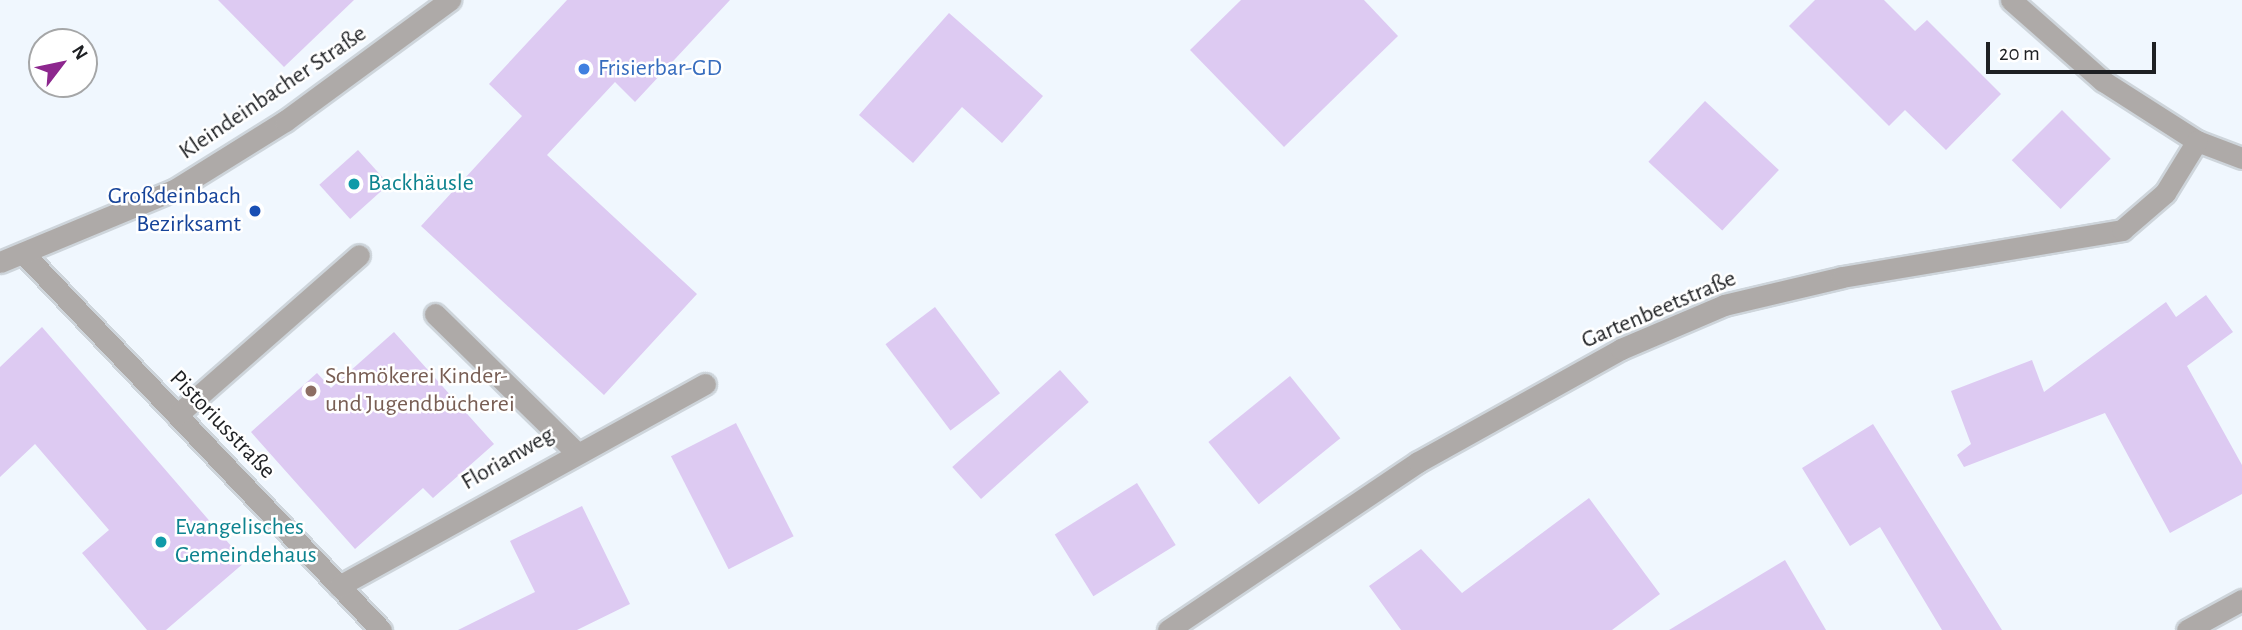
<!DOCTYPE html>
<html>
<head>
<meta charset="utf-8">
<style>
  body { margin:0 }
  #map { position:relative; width:2242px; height:630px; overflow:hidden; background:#f0f7fe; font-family:"Alegreya Sans",sans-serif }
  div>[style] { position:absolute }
  .building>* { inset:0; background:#ddcaf2; transform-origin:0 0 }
  .roads { filter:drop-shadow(2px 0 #ced5db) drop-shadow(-2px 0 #ced5db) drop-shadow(0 2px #ced5db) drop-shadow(0 -2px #ced5db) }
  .minor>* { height:21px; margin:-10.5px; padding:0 10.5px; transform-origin:10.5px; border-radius:10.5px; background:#aeaaa8 }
  .dots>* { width:19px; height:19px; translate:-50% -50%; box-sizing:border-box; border:4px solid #fff; border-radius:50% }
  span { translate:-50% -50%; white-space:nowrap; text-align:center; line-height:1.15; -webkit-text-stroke:5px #fff; paint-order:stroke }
  .shop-label { font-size:24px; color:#366cbe }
  .left { translate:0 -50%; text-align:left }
  .street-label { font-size:24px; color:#1e2023 }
  .culture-label { font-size:24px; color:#0d838f }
  .transit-label { font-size:24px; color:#164399 }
  .right { translate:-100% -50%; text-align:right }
  .education-label { font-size:24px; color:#785e54 }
  .north { position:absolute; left:28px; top:28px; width:70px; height:70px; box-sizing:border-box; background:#fff; border:2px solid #a5a6a7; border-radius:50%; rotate:58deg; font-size:19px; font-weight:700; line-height:28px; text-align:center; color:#1e2023 }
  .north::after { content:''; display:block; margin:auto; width:24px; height:32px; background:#8d278e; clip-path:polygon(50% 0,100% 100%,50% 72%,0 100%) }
  .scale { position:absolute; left:1986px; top:42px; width:170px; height:32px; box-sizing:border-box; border:4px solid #1e2023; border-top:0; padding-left:9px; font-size:21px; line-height:24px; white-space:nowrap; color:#1e2023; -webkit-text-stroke:5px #fff; paint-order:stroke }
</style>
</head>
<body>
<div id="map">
  <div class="building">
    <i style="clip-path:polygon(218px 0,354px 0,284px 67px)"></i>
    <i style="clip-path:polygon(567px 0,730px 0,635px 102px,615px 82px,547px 155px,697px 294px,604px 395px,421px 226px,522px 116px,489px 84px)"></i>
    <i style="clip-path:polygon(1241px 0,1364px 0,1398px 36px,1284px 147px,1190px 50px)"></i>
    <i style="clip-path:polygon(1815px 0,1884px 0,1915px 31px,1927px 20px,2001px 94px,1946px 150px,1905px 110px,1889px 126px,1789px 26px)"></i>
    <i style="clip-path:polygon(949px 13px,1043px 96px,1002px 143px,962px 107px,913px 163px,859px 115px)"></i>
    <i style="left:1705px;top:101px;width:101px;height:83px;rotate:43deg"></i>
    <i style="left:2062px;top:110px;width:69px;height:71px;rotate:45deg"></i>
    <i style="left:358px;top:150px;width:46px;height:52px;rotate:48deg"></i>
    <i style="clip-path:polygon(2206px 295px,2233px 332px,2187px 366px,2242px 465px,2242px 494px,2170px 533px,2105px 413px,1964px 467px,1957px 455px,1971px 444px,1951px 391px,2032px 360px,2044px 392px,2166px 302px,2176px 317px)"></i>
    <i style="left:935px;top:307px;width:108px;height:62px;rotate:53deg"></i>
    <i style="clip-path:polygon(42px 327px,245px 562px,166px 630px,147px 630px,82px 553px,109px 530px,35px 444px,0 477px,0 367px)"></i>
    <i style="clip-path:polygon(394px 332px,494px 444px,433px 498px,423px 488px,355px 549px,251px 432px,317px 373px,331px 388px)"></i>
    <i style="left:1060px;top:370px;width:43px;height:145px;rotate:48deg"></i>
    <i style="left:1290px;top:376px;width:80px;height:105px;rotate:51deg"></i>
    <i style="left:736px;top:423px;width:127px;height:73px;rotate:63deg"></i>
    <i style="clip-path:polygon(1873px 424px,2002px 630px,1942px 630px,1880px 527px,1850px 546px,1802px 468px)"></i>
    <i style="left:1137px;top:483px;width:73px;height:97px;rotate:58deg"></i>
    <i style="clip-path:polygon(1589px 498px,1660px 594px,1612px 630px,1401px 630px,1369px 586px,1421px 549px,1462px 593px)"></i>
    <i style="clip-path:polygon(582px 506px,630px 604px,577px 630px,458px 630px,535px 592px,510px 541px)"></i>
    <i style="clip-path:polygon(1785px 560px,1826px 630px,1669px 630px)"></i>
  </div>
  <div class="roads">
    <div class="minor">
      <i style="left:2011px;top:0;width:123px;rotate:41.4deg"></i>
      <i style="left:2103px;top:81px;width:112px;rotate:32.6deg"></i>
      <i style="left:2197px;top:141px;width:48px;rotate:20.7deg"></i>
      <i style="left:25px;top:255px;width:517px;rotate:46.49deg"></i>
      <i style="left:0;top:262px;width:188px;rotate:-22.5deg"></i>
      <i style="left:174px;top:190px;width:131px;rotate:-31.9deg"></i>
      <i style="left:285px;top:121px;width:205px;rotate:-36.3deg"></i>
      <i style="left:435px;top:314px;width:196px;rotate:44.4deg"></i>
      <i style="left:177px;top:415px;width:242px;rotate:-41.3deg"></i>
      <i style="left:339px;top:586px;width:418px;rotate:-28.9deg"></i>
      <i style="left:1168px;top:630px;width:301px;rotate:-33.9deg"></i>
      <i style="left:1418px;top:462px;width:232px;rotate:-29.1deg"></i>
      <i style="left:1621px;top:349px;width:112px;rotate:-23.1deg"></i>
      <i style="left:1724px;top:305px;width:121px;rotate:-13.3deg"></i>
      <i style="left:1842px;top:277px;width:284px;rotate:-9.5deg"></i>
      <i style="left:2122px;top:230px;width:57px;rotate:-40.7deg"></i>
      <i style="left:2165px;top:193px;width:61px;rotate:-58.4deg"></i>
      <i style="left:2187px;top:630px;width:63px;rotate:-28.6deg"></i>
    </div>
  </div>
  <div class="dots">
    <i style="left:584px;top:69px;background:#3f7fe0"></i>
    <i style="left:354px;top:184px;background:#0f9aa8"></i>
    <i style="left:255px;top:211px;background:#1a4fb4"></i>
    <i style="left:311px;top:391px;background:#8d6e63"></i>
    <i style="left:161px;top:542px;background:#0f9aa8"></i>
  </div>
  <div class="shop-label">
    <span class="left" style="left:598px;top:69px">Frisierbar-GD</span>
  </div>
  <div class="street-label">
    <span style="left:273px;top:93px;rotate:-34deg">Kleindeinbacher Straße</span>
    <span style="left:1659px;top:310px;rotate:-23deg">Gartenbeetstraße</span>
    <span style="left:222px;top:425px;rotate:46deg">Pistoriusstraße</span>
    <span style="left:508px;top:459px;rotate:-30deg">Florianweg</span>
  </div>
  <div class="culture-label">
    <span class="left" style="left:368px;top:184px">Backhäusle</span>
    <span class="left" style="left:175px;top:542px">Evangelisches<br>Gemeindehaus</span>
  </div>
  <div class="transit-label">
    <span class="right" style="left:241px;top:211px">Großdeinbach<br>Bezirksamt</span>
  </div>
  <div class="education-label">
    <span class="left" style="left:325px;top:391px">Schmökerei Kinder-<br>und Jugendbücherei</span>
  </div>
  <div class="north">N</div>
  <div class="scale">20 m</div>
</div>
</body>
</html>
